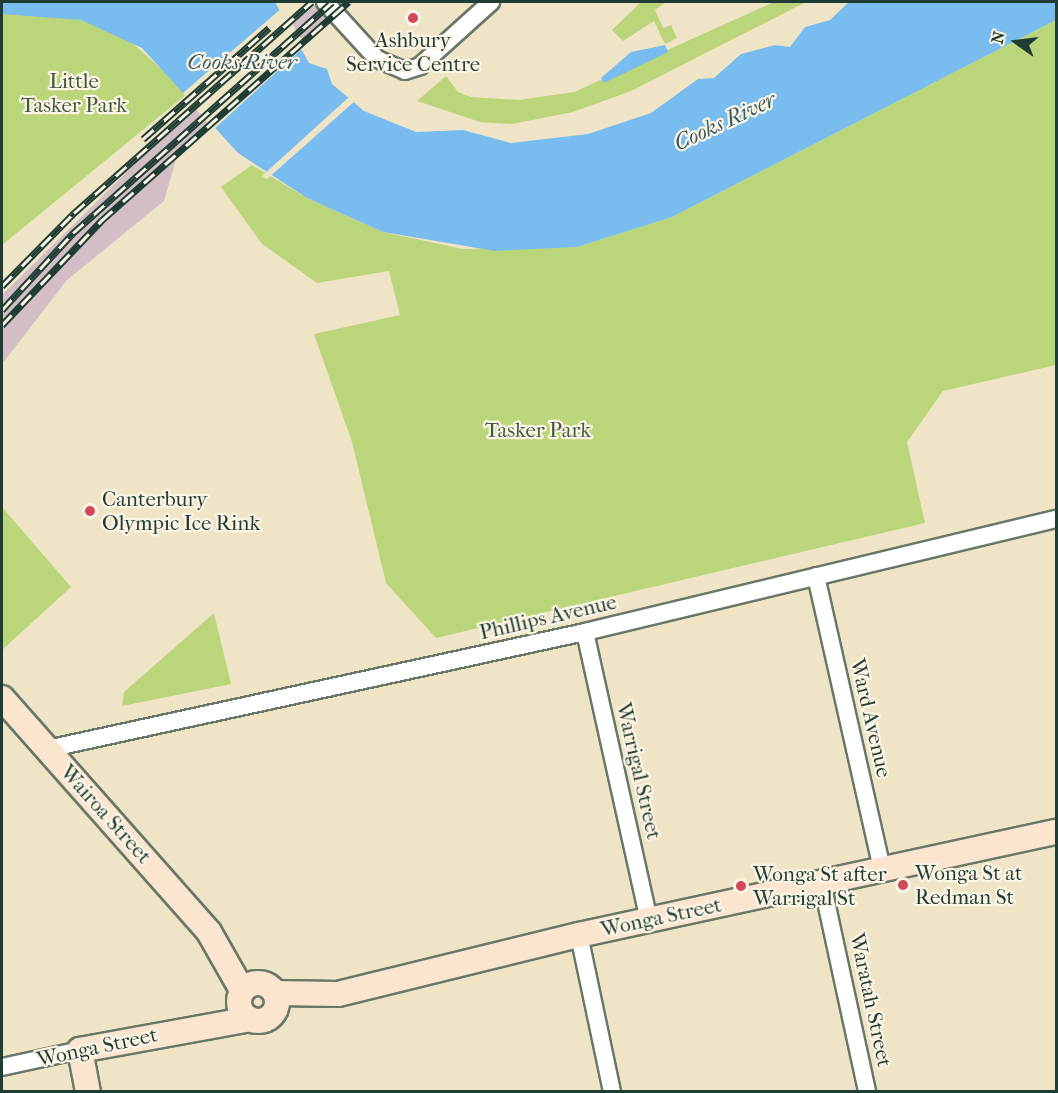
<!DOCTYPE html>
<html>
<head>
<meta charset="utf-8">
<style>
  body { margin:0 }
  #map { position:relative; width:1058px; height:1093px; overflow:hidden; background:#efe5c6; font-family:"IM FELL French Canon",serif }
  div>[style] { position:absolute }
  .industrial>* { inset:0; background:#d2bec4 }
  .green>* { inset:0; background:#bbd57a }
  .water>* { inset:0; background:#79bdf0 }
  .pier>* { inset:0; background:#efe5c6 }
  .roads { filter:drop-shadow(2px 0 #687867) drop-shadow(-2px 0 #687867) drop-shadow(0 2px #687867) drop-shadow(0 -2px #687867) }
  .street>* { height:16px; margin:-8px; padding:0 8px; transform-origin:8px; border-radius:8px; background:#fff }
  .secondary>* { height:24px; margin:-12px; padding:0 12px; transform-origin:12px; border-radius:12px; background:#fce5cf }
  .secondary>.ring { margin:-12px; padding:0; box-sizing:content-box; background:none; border:24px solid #fce5cf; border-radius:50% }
  .rail>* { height:7px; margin-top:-3.5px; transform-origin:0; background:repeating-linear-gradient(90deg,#fcf5e5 0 14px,#1f3d34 0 28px); box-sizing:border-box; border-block:2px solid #1f3d34 }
  .dots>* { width:16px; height:16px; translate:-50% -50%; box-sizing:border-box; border:3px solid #fcf5e5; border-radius:50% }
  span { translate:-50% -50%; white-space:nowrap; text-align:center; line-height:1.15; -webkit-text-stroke:4.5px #fcf5e5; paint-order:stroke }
  .poi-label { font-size:21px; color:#1f3d34 }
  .left { translate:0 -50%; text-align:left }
  .park-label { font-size:21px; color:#3e5b42 }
  .street-label { font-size:21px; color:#1f3d34 }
  .water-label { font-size:22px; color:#365d63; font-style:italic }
  .frame { position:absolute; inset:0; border:3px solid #1f3d34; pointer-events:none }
  .north { position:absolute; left:986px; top:12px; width:60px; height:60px; -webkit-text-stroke:4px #fcf5e5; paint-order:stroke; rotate:284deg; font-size:16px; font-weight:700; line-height:24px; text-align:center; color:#1f3d34 }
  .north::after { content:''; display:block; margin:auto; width:21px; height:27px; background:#1f3d34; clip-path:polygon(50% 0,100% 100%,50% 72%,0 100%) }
</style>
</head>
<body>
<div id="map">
  <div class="industrial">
    <i style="clip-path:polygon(318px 2px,354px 2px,177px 156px,164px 201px,67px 280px,2px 364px,2px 295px,146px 153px)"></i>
  </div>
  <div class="green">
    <i style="clip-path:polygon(641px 2px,666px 2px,655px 10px,663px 28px,671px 25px,677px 38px,665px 44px,654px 21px,623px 41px,612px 30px)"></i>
    <i style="clip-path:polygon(774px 2px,806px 2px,631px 91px,573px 112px,512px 124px,480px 122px,417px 101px,446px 76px,458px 92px,471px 97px,519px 100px,574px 92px)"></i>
    <i style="clip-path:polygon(21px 12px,81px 20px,129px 40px,188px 93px,2px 245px,2px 14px)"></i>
    <i style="clip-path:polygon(1056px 20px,1056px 365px,943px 391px,907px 442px,925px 523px,436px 638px,386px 583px,352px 442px,314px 334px,400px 315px,389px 271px,317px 283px,262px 244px,221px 187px,252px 165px,307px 198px,383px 232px,463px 249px,577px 247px,672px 217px)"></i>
    <i style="clip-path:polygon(2px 507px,71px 587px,2px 650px)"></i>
    <i style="clip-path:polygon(214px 613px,231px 684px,122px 706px,124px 692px)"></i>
  </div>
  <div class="water">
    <i style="clip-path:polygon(2px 2px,275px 2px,309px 63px,327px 69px,332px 84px,364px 111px,416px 132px,463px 130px,511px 143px,588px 134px,651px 113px,698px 79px,714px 78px,741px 54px,775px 45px,790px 47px,805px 27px,830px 20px,849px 2px,1056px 2px,1056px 20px,672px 217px,577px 247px,495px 251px,383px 232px,307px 198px,238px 153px,142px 48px,81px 20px,2px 14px)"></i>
    <i style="clip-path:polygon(665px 45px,668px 52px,604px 83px,601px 78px,631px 52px)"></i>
  </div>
  <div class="pier">
    <i style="clip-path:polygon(283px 7px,305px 46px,213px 130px,183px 93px)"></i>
    <i style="clip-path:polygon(349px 97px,355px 101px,267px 179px,262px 176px)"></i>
  </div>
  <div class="roads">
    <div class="street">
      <i style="left:325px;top:2px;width:77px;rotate:47.6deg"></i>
      <i style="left:377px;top:59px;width:30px;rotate:23deg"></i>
      <i style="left:405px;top:71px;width:16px;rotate:-18deg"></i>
      <i style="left:420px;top:66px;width:96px;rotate:-42deg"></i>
      <i style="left:816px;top:576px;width:301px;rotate:77.3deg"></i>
      <i style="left:585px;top:632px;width:295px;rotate:77.5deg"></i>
      <i style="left:47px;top:749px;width:551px;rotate:-12.27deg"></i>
      <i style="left:585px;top:632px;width:484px;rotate:-13.5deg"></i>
      <i style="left:822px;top:883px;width:214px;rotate:77.8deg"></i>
      <i style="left:579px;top:935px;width:160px;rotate:78.1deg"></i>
      <i style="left:2px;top:1067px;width:80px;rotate:-12.3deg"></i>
    </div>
    <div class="secondary">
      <i style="left:2px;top:698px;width:312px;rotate:48.5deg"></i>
      <i style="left:209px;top:932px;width:67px;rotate:60.4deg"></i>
      <i class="ring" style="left:239px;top:983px;width:14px;height:14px"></i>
      <i style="left:275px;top:993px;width:63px;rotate:0.9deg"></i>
      <i style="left:338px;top:994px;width:248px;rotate:-13.8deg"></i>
      <i style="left:579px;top:935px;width:488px;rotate:-12.2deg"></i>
      <i style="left:88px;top:1092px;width:43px;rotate:-100.8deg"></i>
      <i style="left:80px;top:1050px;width:173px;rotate:-10.3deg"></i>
    </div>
  </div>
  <div class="rail">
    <i style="left:143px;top:139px;width:168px;rotate:-41.4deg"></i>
    <i style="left:2px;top:286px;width:103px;rotate:-45.4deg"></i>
    <i style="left:74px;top:213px;width:318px;rotate:-41.6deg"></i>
    <i style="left:2px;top:310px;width:105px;rotate:-47.3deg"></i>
    <i style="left:73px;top:233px;width:347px;rotate:-41.7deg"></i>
    <i style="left:2px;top:325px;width:145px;rotate:-46.4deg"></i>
    <i style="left:102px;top:220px;width:329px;rotate:-41.5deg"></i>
  </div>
  <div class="dots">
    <i style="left:413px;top:18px;background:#d1495b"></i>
    <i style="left:90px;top:511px;background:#d1495b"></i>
    <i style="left:903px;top:885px;background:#d1495b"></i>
    <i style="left:741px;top:886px;background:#d1495b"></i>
  </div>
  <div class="poi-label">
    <span style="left:413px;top:52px">Ashbury<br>Service Centre</span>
    <span class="left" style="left:102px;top:511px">Canterbury<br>Olympic Ice Rink</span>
    <span class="left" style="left:915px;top:885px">Wonga St at<br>Redman St</span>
    <span class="left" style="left:753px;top:886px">Wonga St after<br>Warrigal St</span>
  </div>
  <div class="park-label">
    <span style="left:74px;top:93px">Little<br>Tasker Park</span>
    <span style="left:538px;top:430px">Tasker Park</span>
  </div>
  <div class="street-label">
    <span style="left:548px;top:617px;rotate:-13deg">Phillips Avenue</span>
    <span style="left:871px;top:718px;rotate:77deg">Ward Avenue</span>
    <span style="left:639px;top:771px;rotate:77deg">Warrigal Street</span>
    <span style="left:106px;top:814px;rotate:48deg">Wairoa Street</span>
    <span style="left:661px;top:917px;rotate:-12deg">Wonga Street</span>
    <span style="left:871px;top:1000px;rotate:78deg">Waratah Street</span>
    <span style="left:97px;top:1047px;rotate:-12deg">Wonga Street</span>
  </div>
  <div class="water-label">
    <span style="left:242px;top:63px">Cooks River</span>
    <span style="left:725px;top:122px;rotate:-25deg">Cooks River</span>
  </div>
  <div class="frame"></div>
  <div class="north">N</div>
</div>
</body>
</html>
